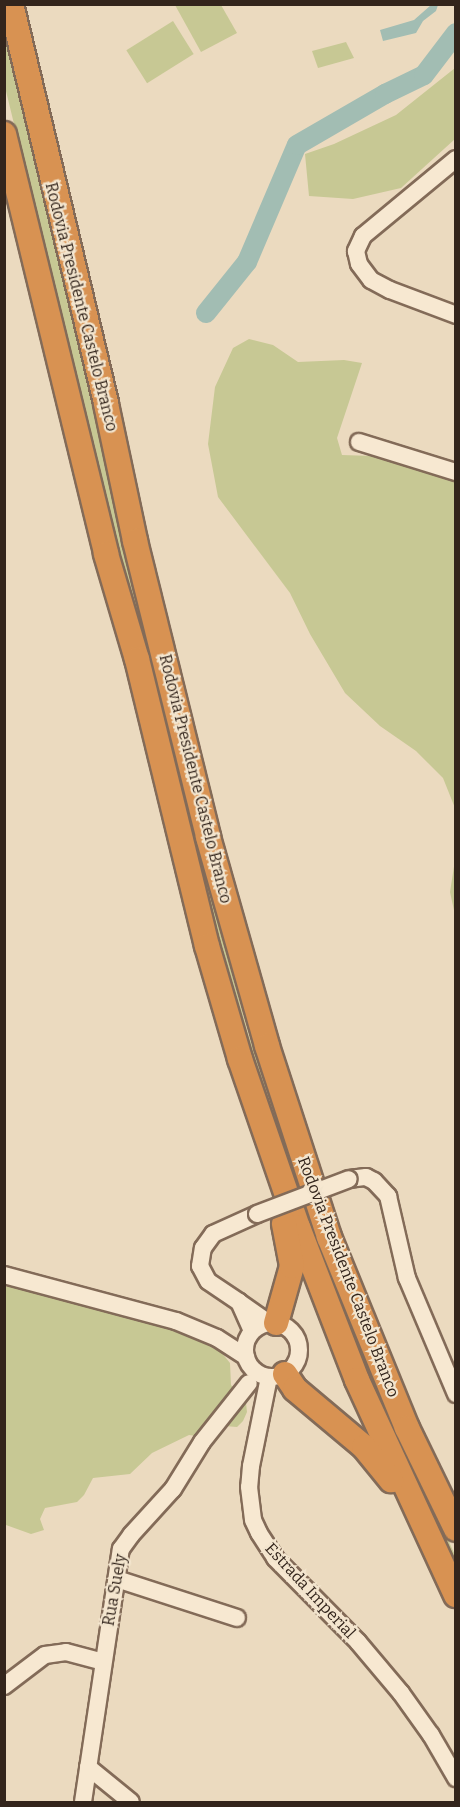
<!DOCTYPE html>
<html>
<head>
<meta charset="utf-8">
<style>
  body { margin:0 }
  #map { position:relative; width:460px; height:1807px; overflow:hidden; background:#ebdabf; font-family:Bitter,serif }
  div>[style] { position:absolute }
  .green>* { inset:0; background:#c7c894; transform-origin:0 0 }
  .water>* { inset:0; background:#a2bdb3 }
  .river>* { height:20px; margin:-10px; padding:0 10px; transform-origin:10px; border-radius:10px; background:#a2bdb3 }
  .roads { filter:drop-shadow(2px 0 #836b58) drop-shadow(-2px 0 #836b58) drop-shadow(0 2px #836b58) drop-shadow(0 -2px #836b58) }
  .minor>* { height:16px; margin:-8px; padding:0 8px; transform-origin:8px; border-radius:8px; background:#f7e8d1 }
  .minor>.ring { margin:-8px; padding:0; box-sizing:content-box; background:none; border:16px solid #f7e8d1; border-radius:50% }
  .highway>* { height:24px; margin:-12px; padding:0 12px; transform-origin:12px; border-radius:12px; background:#d89252 }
  .bridges { filter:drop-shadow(2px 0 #836b58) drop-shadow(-2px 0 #836b58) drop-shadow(0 2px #836b58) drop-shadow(0 -2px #836b58) }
  .minor-bridge>* { height:16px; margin:-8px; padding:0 8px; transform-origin:8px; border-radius:8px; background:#f7e8d1 }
  span { translate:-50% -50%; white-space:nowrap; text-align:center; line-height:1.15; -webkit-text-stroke:4.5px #f3e5ce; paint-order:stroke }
  .street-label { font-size:16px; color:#33251c }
  .frame { position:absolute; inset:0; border:6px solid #33251c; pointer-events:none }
</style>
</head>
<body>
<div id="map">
  <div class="green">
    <i style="clip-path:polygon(175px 5px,221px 5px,237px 33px,201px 52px)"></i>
    <i style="clip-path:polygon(4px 18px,196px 841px,248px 1033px,304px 1206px,378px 1387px,455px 1555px,455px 1572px,398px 1454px,257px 1090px,172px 771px,5px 87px)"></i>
    <i style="left:173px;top:21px;width:39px;height:55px;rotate:58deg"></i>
    <i style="clip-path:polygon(346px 42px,354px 58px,318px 68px,312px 51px)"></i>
    <i style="clip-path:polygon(455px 68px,455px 139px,401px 188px,353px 199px,309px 196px,305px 154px,334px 144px,396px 115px)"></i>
    <i style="clip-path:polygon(249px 339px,273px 345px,298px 362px,344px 360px,362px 363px,337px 438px,342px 455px,403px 457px,455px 476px,455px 808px,443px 778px,416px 751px,380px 726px,345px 693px,310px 634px,290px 593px,218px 497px,208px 444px,215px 387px,233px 348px)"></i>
    <i style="clip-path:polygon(455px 860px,455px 915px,450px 892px)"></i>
    <i style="clip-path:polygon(4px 1286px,36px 1291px,180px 1328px,217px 1347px,230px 1363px,231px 1385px,246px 1403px,247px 1412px,243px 1421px,237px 1427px,224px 1426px,212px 1438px,189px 1435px,152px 1453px,130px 1474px,93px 1478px,84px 1495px,77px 1502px,45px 1508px,40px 1519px,44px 1530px,31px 1534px,6px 1525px)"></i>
  </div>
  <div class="water">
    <i style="clip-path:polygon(431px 5px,438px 5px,436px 11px,423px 21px,416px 33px,383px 41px,380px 30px,414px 20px)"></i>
  </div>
  <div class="river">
    <i style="left:206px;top:313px;width:65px;rotate:-51.2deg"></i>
    <i style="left:247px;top:262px;width:127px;rotate:-66.9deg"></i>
    <i style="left:297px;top:145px;width:102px;rotate:-30.1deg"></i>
    <i style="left:385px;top:94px;width:43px;rotate:-26deg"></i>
    <i style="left:424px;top:75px;width:53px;rotate:-52.7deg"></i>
  </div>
  <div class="roads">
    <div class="minor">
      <i style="left:456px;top:159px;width:121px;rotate:140.4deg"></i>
      <i style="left:363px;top:236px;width:17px;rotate:115deg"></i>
      <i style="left:356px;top:251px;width:13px;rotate:77deg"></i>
      <i style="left:359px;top:264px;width:20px;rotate:53deg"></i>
      <i style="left:371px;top:280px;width:21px;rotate:28deg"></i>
      <i style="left:390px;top:290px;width:71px;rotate:20.7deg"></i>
      <i style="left:359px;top:442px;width:102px;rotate:17.2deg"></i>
      <i style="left:349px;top:1179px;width:17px;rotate:-7deg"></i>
      <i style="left:366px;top:1177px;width:9px;rotate:27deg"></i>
      <i style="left:374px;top:1181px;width:21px;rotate:47deg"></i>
      <i style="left:388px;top:1196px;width:84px;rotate:77deg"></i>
      <i style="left:407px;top:1278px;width:126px;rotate:67.1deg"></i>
      <i style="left:4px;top:1275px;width:178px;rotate:15deg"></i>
      <i style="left:176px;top:1321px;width:44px;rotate:22.5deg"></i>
      <i style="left:217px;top:1338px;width:35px;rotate:33deg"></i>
      <i style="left:239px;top:1302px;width:37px;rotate:-146deg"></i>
      <i style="left:208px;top:1281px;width:17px;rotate:-118deg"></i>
      <i style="left:200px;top:1266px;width:18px;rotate:-81deg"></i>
      <i style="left:203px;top:1248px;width:17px;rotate:-54deg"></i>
      <i style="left:213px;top:1234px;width:48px;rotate:-24.4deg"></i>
      <i class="ring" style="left:245px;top:1323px;width:38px;height:38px"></i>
      <i style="left:252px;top:1331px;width:32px;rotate:-114deg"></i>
      <i style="left:239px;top:1302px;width:37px;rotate:35deg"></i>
      <i style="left:269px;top:1377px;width:91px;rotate:101.4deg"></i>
      <i style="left:251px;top:1466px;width:21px;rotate:95deg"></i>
      <i style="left:249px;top:1487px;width:33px;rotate:83deg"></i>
      <i style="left:253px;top:1520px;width:14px;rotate:65deg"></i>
      <i style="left:259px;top:1533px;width:30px;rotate:57deg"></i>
      <i style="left:275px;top:1558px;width:118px;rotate:45.3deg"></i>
      <i style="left:358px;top:1642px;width:67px;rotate:49.9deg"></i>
      <i style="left:401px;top:1693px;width:52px;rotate:54.5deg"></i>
      <i style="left:431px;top:1735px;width:50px;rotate:59.8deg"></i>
      <i style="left:117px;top:1579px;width:126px;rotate:18deg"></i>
      <i style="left:4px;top:1686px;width:51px;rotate:-37.1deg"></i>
      <i style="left:45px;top:1655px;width:21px;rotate:-8deg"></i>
      <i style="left:66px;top:1652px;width:38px;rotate:15deg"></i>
      <i style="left:88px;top:1767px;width:55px;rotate:39.1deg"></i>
      <i style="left:83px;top:1802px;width:256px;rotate:-81.5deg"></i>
      <i style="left:121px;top:1549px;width:17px;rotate:-54deg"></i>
      <i style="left:131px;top:1535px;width:62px;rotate:-47.6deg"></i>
      <i style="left:173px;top:1489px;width:55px;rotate:-58.3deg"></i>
      <i style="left:202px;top:1442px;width:75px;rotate:-51.5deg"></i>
    </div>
    <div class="highway">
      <i style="left:11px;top:4px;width:411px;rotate:76.6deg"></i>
      <i style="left:106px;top:404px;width:140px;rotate:78deg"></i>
      <i style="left:135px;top:541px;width:305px;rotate:76.1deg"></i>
      <i style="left:208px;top:837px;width:217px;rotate:74.2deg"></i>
      <i style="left:267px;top:1046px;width:201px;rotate:72deg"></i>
      <i style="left:329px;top:1237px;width:206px;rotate:67.8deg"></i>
      <i style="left:407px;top:1428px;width:112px;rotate:64.1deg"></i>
      <i style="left:4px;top:134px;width:432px;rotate:76.3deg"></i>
      <i style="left:106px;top:554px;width:109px;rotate:73.6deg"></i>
      <i style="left:137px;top:659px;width:295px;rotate:76.3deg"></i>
      <i style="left:207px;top:946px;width:118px;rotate:73.7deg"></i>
      <i style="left:240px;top:1059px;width:178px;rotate:71deg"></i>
      <i style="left:298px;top:1227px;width:164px;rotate:68.9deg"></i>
      <i style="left:357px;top:1380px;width:237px;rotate:65.3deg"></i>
      <i style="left:276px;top:1323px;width:59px;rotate:-74.3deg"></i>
      <i style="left:292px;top:1266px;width:43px;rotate:-100.8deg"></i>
      <i style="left:285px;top:1374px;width:18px;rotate:56deg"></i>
      <i style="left:295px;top:1389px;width:90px;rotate:40deg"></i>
      <i style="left:364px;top:1447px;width:43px;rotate:50.7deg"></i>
    </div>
  </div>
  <div class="bridges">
    <div class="minor-bridge">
      <i style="left:257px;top:1214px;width:98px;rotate:-20.8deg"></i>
    </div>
  </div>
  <div class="street-label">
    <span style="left:81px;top:307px;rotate:76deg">Rodovia Presidente Castelo Branco</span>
    <span style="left:195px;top:779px;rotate:76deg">Rodovia Presidente Castelo Branco</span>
    <span style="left:348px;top:1277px;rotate:69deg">Rodovia Presidente Castelo Branco</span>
    <span style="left:115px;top:1590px;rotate:-80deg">Rua Suely</span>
    <span style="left:310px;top:1591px;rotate:47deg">Estrada Imperial</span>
  </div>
  <div class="frame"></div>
</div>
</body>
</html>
